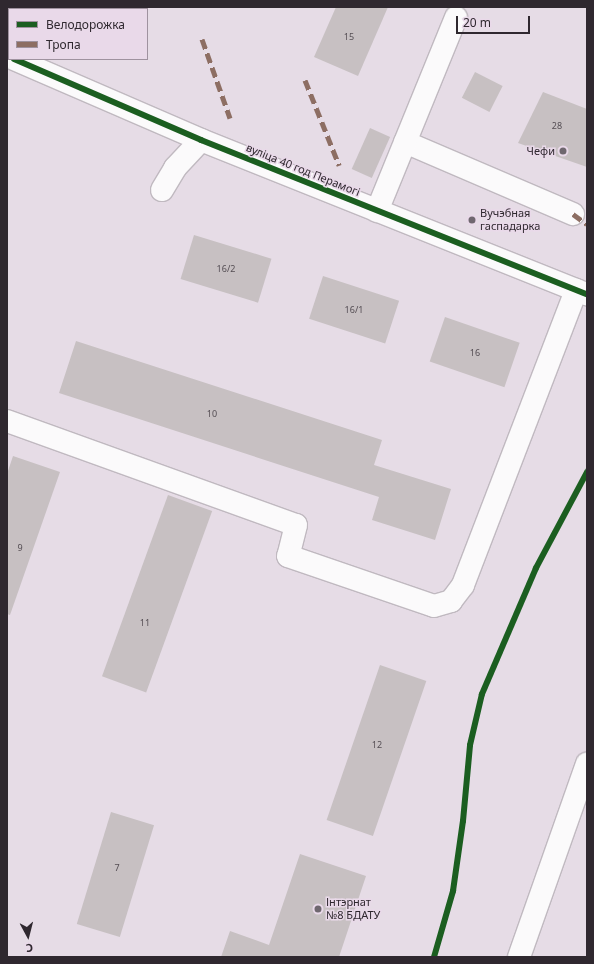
<!DOCTYPE html>
<html>
<head>
<meta charset="utf-8">
<style>
  body { margin:0 }
  #map { position:relative; width:594px; height:964px; overflow:hidden; background:#e6dce6; font-family:"Noto Sans",sans-serif }
  div>[style] { position:absolute }
  .building>* { inset:0; background:#c7c0c2; transform-origin:0 0 }
  .roads { filter:drop-shadow(1px 0 #c0b9c0) drop-shadow(-1px 0 #c0b9c0) drop-shadow(0 1px #c0b9c0) drop-shadow(0 -1px #c0b9c0) }
  .minor>* { height:22px; margin:-11px; padding:0 11px; transform-origin:11px; border-radius:11px; background:#fbfafb }
  .major>* { height:22px; margin:-11px; padding:0 11px; transform-origin:11px; border-radius:11px; background:#fbfafb }
  .quiet>* { height:5px; margin-top:-2.5px; transform-origin:0; background:repeating-linear-gradient(90deg,#8d6e63 0 10px,transparent 0 15px) }
  .cycleway>* { height:6px; margin:-3px; padding:0 3px; transform-origin:3px; border-radius:3px; background:#1b5e20 }
  .dots>* { width:11px; height:11px; translate:-50% -50%; box-sizing:border-box; border:2px solid #e9d9e9; border-radius:50% }
  span { translate:-50% -50%; white-space:nowrap; text-align:center; line-height:1.15; -webkit-text-stroke:3px #e9d9e9; paint-order:stroke }
  .number-label { font-size:9px; color:#554e54 }
  .number-label span { -webkit-text-stroke-width:0 }
  .poi-label { font-size:11px; color:#2f282f }
  .right { translate:-100% -50%; text-align:right }
  .left { translate:0 -50%; text-align:left }
  .street-label { font-size:11px; color:#2f282f }
  .frame { position:absolute; inset:0; border:8px solid #2f282f; pointer-events:none }
  .legend { position:absolute; left:8px; top:8px; width:140px; height:52px; box-sizing:border-box; background:#e9d9e9; border:1px solid #9f929f; margin:0; padding:5px 7px; list-style:none; font-size:12px; color:#2f282f }
  .legend li { display:flex; align-items:center; gap:8px; height:20px }
  .legend b { width:20px; border:1px solid #9f929f }
  .north { position:absolute; left:8px; top:916px; width:40px; height:40px; -webkit-text-stroke:3px #e9d9e9; paint-order:stroke; rotate:173deg; font-size:11px; font-weight:700; line-height:16px; text-align:center; color:#2f282f }
  .north::after { content:''; display:block; margin:auto; width:14px; height:18px; background:#2f282f; clip-path:polygon(50% 0,100% 100%,50% 72%,0 100%) }
  .scale { position:absolute; left:456px; top:16px; width:74px; height:18px; box-sizing:border-box; border:2px solid #2f282f; border-top:0; padding-left:5px; font-size:12px; line-height:14px; white-space:nowrap; color:#2f282f; -webkit-text-stroke:3px #e9d9e9; paint-order:stroke }
</style>
</head>
<body>
<div id="map">
  <div class="building">
    <i style="clip-path:polygon(336px 7px,388px 7px,358px 76px,314px 57px)"></i>
    <i style="left:475px;top:72px;width:31px;height:29px;rotate:27deg"></i>
    <i style="clip-path:polygon(543px 92px,587px 109px,587px 167px,518px 143px)"></i>
    <i style="left:370px;top:128px;width:22px;height:45px;rotate:24deg"></i>
    <i style="left:194px;top:235px;width:81px;height:46px;rotate:17deg"></i>
    <i style="left:323px;top:276px;width:80px;height:45px;rotate:18deg"></i>
    <i style="left:445px;top:317px;width:79px;height:47px;rotate:19deg"></i>
    <i style="clip-path:polygon(76px 341px,382px 440px,374px 465px,451px 489px,435px 540px,372px 520px,379px 497px,59px 393px)"></i>
    <i style="clip-path:polygon(13px 456px,60px 472px,10px 615px,7px 614px,7px 474px)"></i>
    <i style="left:168px;top:495px;width:47px;height:193px;rotate:20deg"></i>
    <i style="left:380px;top:665px;width:49px;height:164px;rotate:19deg"></i>
    <i style="left:111px;top:812px;width:45px;height:117px;rotate:17deg"></i>
    <i style="clip-path:polygon(300px 854px,366px 876px,339px 957px,221px 957px,230px 931px,269px 945px)"></i>
  </div>
  <div class="roads">
    <div class="minor">
      <i style="left:14px;top:59px;width:204px;rotate:23.4deg"></i>
      <i style="left:201px;top:140px;width:416px;rotate:21.8deg"></i>
      <i style="left:405px;top:142px;width:183px;rotate:23.2deg"></i>
      <i style="left:162px;top:190px;width:26px;rotate:-59deg"></i>
      <i style="left:175px;top:168px;width:38px;rotate:-47deg"></i>
      <i style="left:377px;top:211px;width:209px;rotate:-67.8deg"></i>
      <i style="left:7px;top:421px;width:307px;rotate:19.8deg"></i>
      <i style="left:296px;top:525px;width:32px;rotate:104deg"></i>
      <i style="left:288px;top:556px;width:154px;rotate:18.9deg"></i>
      <i style="left:434px;top:606px;width:18px;rotate:-16deg"></i>
      <i style="left:451px;top:601px;width:20px;rotate:-53deg"></i>
      <i style="left:463px;top:585px;width:316px;rotate:-69deg"></i>
    </div>
    <div class="major">
      <i style="left:519px;top:957px;width:205px;rotate:-70.6deg"></i>
    </div>
  </div>
  <div class="quiet">
    <i style="left:92px;top:9px;width:7px;rotate:-16deg"></i>
    <i style="left:202px;top:39px;width:84px;rotate:70.5deg"></i>
    <i style="left:305px;top:80px;width:92px;rotate:68.2deg"></i>
    <i style="left:573px;top:214px;width:17px;rotate:36deg"></i>
  </div>
  <div class="cycleway">
    <i style="left:14px;top:59px;width:204px;rotate:23.4deg"></i>
    <i style="left:201px;top:140px;width:416px;rotate:21.8deg"></i>
    <i style="left:434px;top:957px;width:69px;rotate:-73.9deg"></i>
    <i style="left:453px;top:891px;width:71px;rotate:-81.9deg"></i>
    <i style="left:463px;top:821px;width:76px;rotate:-84.7deg"></i>
    <i style="left:470px;top:745px;width:52px;rotate:-76.8deg"></i>
    <i style="left:482px;top:694px;width:137px;rotate:-66.8deg"></i>
    <i style="left:536px;top:568px;width:109px;rotate:-62deg"></i>
  </div>
  <div class="dots">
    <i style="left:563px;top:151px;background:#6f676f"></i>
    <i style="left:472px;top:220px;background:#6f676f"></i>
    <i style="left:318px;top:909px;background:#6f676f"></i>
  </div>
  <div class="number-label">
    <span style="left:349px;top:37px">15</span>
    <span style="left:557px;top:126px">28</span>
    <span style="left:226px;top:269px">16/2</span>
    <span style="left:354px;top:310px">16/1</span>
    <span style="left:475px;top:353px">16</span>
    <span style="left:212px;top:414px">10</span>
    <span style="left:20px;top:548px">9</span>
    <span style="left:145px;top:623px">11</span>
    <span style="left:377px;top:745px">12</span>
    <span style="left:117px;top:868px">7</span>
  </div>
  <div class="poi-label">
    <span class="right" style="left:555px;top:151px">Чефи</span>
    <span class="left" style="left:480px;top:220px">Вучэбная<br>гаспадарка</span>
    <span class="left" style="left:326px;top:909px">Інтэрнат<br>№8 БДАТУ</span>
  </div>
  <div class="street-label">
    <span style="left:303px;top:170px;rotate:22deg">вуліца 40 год Перамогі</span>
  </div>
  <div class="frame"></div>
  <ul class="legend">
  <li><b style="height:5px;background:#1b5e20"></b>Велодорожка</li>
  <li><b style="height:5px;background:#8d6e63"></b>Тропа</li>
  </ul>
  <div class="north">С</div>
  <div class="scale">20 m</div>
</div>
</body>
</html>
